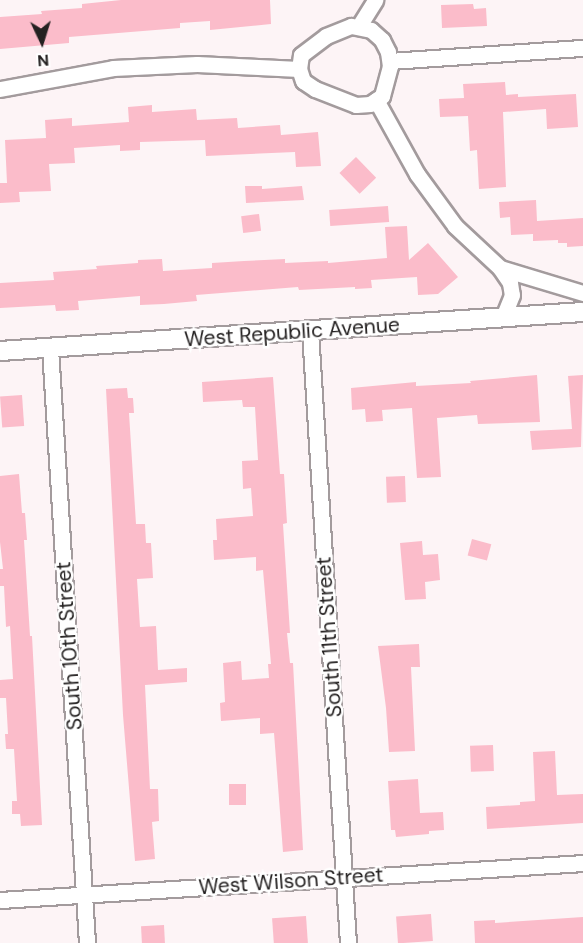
<!DOCTYPE html>
<html>
<head>
<meta charset="utf-8">
<style>
  body { margin:0 }
  #map { position:relative; width:583px; height:943px; overflow:hidden; background:#fdf4f6; font-family:"DM Sans",sans-serif }
  div>[style] { position:absolute }
  .building>* { inset:0; background:#fbbcca; transform-origin:0 0 }
  .roads { filter:drop-shadow(2px 0 #a39b9d) drop-shadow(-2px 0 #a39b9d) drop-shadow(0 2px #a39b9d) drop-shadow(0 -2px #a39b9d) }
  .minor>* { height:15px; margin:-7.5px; padding:0 7.5px; transform-origin:7.5px; border-radius:7.5px; background:#fff }
  .tertiary>* { height:18px; margin:-9px; padding:0 9px; transform-origin:9px; border-radius:9px; background:#fff }
  span { translate:-50% -50%; white-space:nowrap; text-align:center; line-height:1.15; -webkit-text-stroke:5px #fff; paint-order:stroke }
  .street-label { font-size:21px; color:#242121 }
  .north { position:absolute; left:12px; top:12px; width:60px; height:60px; -webkit-text-stroke:4px #fff; paint-order:stroke; rotate:176deg; font-size:16px; font-weight:700; line-height:24px; text-align:center; color:#242121 }
  .north::after { content:''; display:block; margin:auto; width:21px; height:27px; background:#242121; clip-path:polygon(50% 0,100% 100%,50% 72%,0 100%) }
</style>
</head>
<body>
<div id="map">
  <div class="building">
    <i style="clip-path:polygon(121px 0,270px 0,271px 24px,210px 30px,210px 21px,180px 23px,180px 28px,69px 37px,69px 43px,0 49px,0 17px,42px 14px,41px 11px,82px 8px,82px 4px)"></i>
    <i style="clip-path:polygon(473px 4px,474px 9px,486px 8px,487px 26px,442px 28px,441px 5px)"></i>
    <i style="clip-path:polygon(505px 82px,506px 95px,518px 94px,518px 97px,576px 94px,578px 127px,547px 129px,546px 109px,503px 112px,506px 187px,479px 189px,477px 150px,470px 151px,468px 116px,440px 117px,439px 99px,464px 98px,463px 84px)"></i>
    <i style="clip-path:polygon(152px 105px,152px 112px,196px 109px,197px 120px,237px 118px,238px 128px,280px 125px,281px 135px,318px 132px,321px 166px,296px 167px,295px 152px,206px 156px,205px 140px,140px 142px,140px 150px,120px 151px,120px 145px,74px 148px,75px 163px,49px 164px,51px 191px,19px 192px,20px 202px,0 203px,0 183px,7px 183px,5px 140px,46px 138px,45px 120px,72px 118px,72px 126px,129px 122px,128px 107px)"></i>
    <i style="left:356px;top:157px;width:29px;height:23px;rotate:46deg"></i>
    <i style="clip-path:polygon(245px 186px,262px 186px,262px 189px,302px 186px,304px 200px,246px 203px)"></i>
    <i style="clip-path:polygon(536px 200px,537px 221px,583px 218px,583px 246px,567px 247px,567px 243px,558px 243px,558px 240px,533px 241px,533px 234px,511px 235px,510px 217px,500px 218px,499px 202px)"></i>
    <i style="left:388px;top:206px;width:16px;height:59px;rotate:86deg"></i>
    <i style="left:259px;top:214px;width:17px;height:18px;rotate:83deg"></i>
    <i style="clip-path:polygon(407px 226px,409px 260px,428px 243px,458px 277px,438px 294px,418px 295px,417px 277px,371px 280px,372px 288px,355px 289px,355px 287px,299px 290px,298px 287px,196px 295px,197px 301px,164px 304px,140px 305px,140px 296px,78px 301px,79px 310px,56px 311px,55px 305px,0 308px,0 283px,54px 280px,53px 272px,97px 269px,96px 266px,138px 263px,138px 260px,162px 259px,163px 271px,212px 268px,212px 263px,244px 261px,285px 259px,285px 263px,328px 261px,328px 263px,387px 258px,385px 227px)"></i>
    <i style="clip-path:polygon(537px 375px,540px 422px,478px 424px,477px 415px,437px 418px,441px 477px,417px 478px,412px 408px,382px 410px,383px 421px,366px 422px,365px 409px,352px 410px,351px 388px,416px 382px,416px 386px,471px 383px,470px 381px)"></i>
    <i style="clip-path:polygon(583px 375px,581px 447px,532px 450px,530px 431px,572px 429px,568px 376px)"></i>
    <i style="clip-path:polygon(273px 377px,280px 474px,284px 474px,287px 523px,283px 524px,290px 633px,287px 633px,290px 663px,293px 663px,303px 850px,283px 852px,274px 733px,260px 734px,260px 718px,221px 721px,220px 703px,225px 702px,223px 663px,241px 661px,242px 680px,269px 678px,268px 664px,271px 664px,263px 570px,256px 571px,256px 557px,214px 560px,213px 540px,217px 540px,216px 519px,253px 516px,251px 488px,243px 489px,242px 461px,258px 460px,255px 407px,243px 407px,242px 400px,203px 402px,202px 382px)"></i>
    <i style="clip-path:polygon(127px 388px,128px 398px,133px 398px,134px 413px,129px 413px,136px 524px,145px 524px,146px 543px,151px 543px,153px 578px,137px 579px,140px 627px,156px 626px,158px 670px,187px 668px,187px 682px,145px 685px,150px 789px,158px 789px,159px 821px,152px 822px,155px 859px,135px 861px,123px 715px,106px 389px)"></i>
    <i style="left:22px;top:395px;width:31px;height:22px;rotate:86deg"></i>
    <i style="clip-path:polygon(19px 474px,22px 513px,25px 513px,27px 540px,24px 540px,30px 636px,32px 636px,42px 825px,21px 826px,20px 814px,12px 814px,12px 801px,17px 801px,14px 749px,6px 749px,5px 734px,8px 734px,6px 698px,0 698px,0 680px,13px 679px,10px 626px,6px 627px,4px 586px,0 586px,0 569px,3px 569px,0 542px,0 476px)"></i>
    <i style="left:405px;top:476px;width:26px;height:19px;rotate:88deg"></i>
    <i style="left:472px;top:539px;width:20px;height:17px;rotate:15deg"></i>
    <i style="clip-path:polygon(422px 541px,423px 555px,438px 554px,440px 580px,425px 582px,426px 599px,405px 600px,400px 543px)"></i>
    <i style="clip-path:polygon(419px 644px,420px 667px,411px 667px,415px 751px,389px 752px,386px 708px,378px 646px)"></i>
    <i style="left:493px;top:745px;width:26px;height:23px;rotate:88deg"></i>
    <i style="clip-path:polygon(555px 751px,557px 795px,583px 794px,583px 823px,487px 829px,486px 807px,520px 805px,520px 802px,535px 801px,533px 752px)"></i>
    <i style="clip-path:polygon(418px 779px,420px 813px,443px 812px,444px 830px,429px 831px,429px 834px,396px 837px,395px 830px,391px 830px,388px 781px)"></i>
    <i style="left:229px;top:784px;width:17px;height:21px"></i>
    <i style="left:431px;top:914px;width:27px;height:35px;rotate:86deg"></i>
    <i style="left:306px;top:916px;width:27px;height:34px;rotate:86deg"></i>
    <i style="clip-path:polygon(583px 917px,583px 943px,475px 943px,474px 921px,495px 920px,495px 923px)"></i>
    <i style="left:164px;top:925px;width:18px;height:23px;rotate:87deg"></i>
  </div>
  <div class="roads">
    <div class="minor">
      <i style="left:351px;top:26px;width:20px;rotate:11deg"></i>
      <i style="left:371px;top:30px;width:15px;rotate:42deg"></i>
      <i style="left:382px;top:40px;width:13px;rotate:63deg"></i>
      <i style="left:388px;top:52px;width:14px;rotate:82deg"></i>
      <i style="left:390px;top:66px;width:31px;rotate:105deg"></i>
      <i style="left:382px;top:96px;width:14px;rotate:146deg"></i>
      <i style="left:370px;top:104px;width:14px;rotate:176deg"></i>
      <i style="left:356px;top:105px;width:44px;rotate:-158.7deg"></i>
      <i style="left:315px;top:89px;width:14px;rotate:-146deg"></i>
      <i style="left:303px;top:81px;width:13px;rotate:-108deg"></i>
      <i style="left:299px;top:69px;width:14px;rotate:-82deg"></i>
      <i style="left:301px;top:55px;width:31px;rotate:-37deg"></i>
      <i style="left:326px;top:36px;width:27px;rotate:-22deg"></i>
      <i style="left:359px;top:26px;width:31px;rotate:-58deg"></i>
      <i style="left:390px;top:61px;width:193px;rotate:-3.9deg"></i>
      <i style="left:0;top:89px;width:115px;rotate:-10.5deg"></i>
      <i style="left:113px;top:68px;width:84px;rotate:-2.7deg"></i>
      <i style="left:197px;top:64px;width:102px;rotate:2.8deg"></i>
      <i style="left:376px;top:100px;width:85px;rotate:61deg"></i>
      <i style="left:417px;top:174px;width:64px;rotate:53.8deg"></i>
      <i style="left:455px;top:226px;width:62px;rotate:43deg"></i>
      <i style="left:500px;top:268px;width:87px;rotate:16.8deg"></i>
      <i style="left:500px;top:268px;width:18px;rotate:56deg"></i>
      <i style="left:510px;top:283px;width:12px;rotate:81deg"></i>
      <i style="left:512px;top:295px;width:24px;rotate:112deg"></i>
      <i style="left:310px;top:331px;width:613px;rotate:86.45deg"></i>
      <i style="left:50px;top:348px;width:596px;rotate:86.44deg"></i>
      <i style="left:0;top:900px;width:584px;rotate:-3.63deg"></i>
    </div>
    <div class="tertiary">
      <i style="left:0;top:351px;width:584px;rotate:-3.83deg"></i>
    </div>
  </div>
  <div class="street-label">
    <span style="left:292px;top:332px;rotate:-4deg">West Republic Avenue</span>
    <span style="left:329px;top:637px;rotate:-94deg">South 11th Street</span>
    <span style="left:69px;top:646px;rotate:-94deg">South 10th Street</span>
    <span style="left:291px;top:881px;rotate:-4deg">West Wilson Street</span>
  </div>
  <div class="north">N</div>
</div>
</body>
</html>
